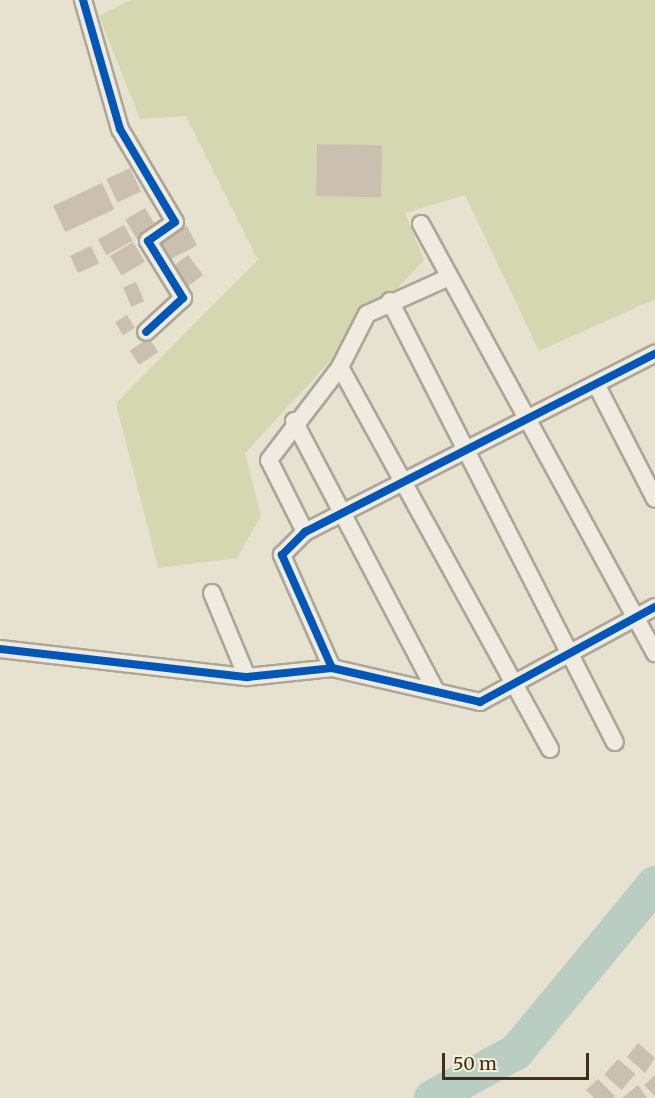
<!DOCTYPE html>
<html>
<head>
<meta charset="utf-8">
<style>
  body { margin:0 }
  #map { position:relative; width:655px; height:1098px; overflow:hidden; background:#e7e1cf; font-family:Merriweather,serif }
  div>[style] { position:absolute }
  .green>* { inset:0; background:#d4d8b1 }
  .river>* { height:36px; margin:-18px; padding:0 18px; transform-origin:18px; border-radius:18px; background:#bacdc2 }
  .building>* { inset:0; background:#cbbfaf; transform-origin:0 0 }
  .roads { filter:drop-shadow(2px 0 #aca698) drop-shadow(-2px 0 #aca698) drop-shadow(0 2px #aca698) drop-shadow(0 -2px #aca698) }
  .street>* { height:16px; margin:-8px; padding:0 8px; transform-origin:8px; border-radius:8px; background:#efebe1 }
  .cycleway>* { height:8px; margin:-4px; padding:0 4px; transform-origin:4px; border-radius:4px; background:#0057b8 }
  span { translate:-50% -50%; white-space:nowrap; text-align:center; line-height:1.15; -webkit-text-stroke:4.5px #f7f0d5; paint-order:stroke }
  .scale { position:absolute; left:442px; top:1053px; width:147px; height:27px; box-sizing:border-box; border:3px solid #3c2f1e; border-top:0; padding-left:8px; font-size:18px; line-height:21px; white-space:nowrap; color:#3c2f1e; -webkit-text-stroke:4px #f7f0d5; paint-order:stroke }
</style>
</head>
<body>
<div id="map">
  <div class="green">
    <i style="clip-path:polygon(131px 0,655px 0,655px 299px,539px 351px,465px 195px,405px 213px,424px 260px,245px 453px,261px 516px,237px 558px,158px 568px,116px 403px,258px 260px,186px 116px,140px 119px,99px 16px)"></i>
  </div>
  <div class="river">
    <i style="left:432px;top:1098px;width:96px;rotate:-28.7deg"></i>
    <i style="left:516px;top:1052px;width:218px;rotate:-50.4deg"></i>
  </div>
  <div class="building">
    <i style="left:317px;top:144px;width:65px;height:52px;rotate:1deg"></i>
    <i style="left:130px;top:168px;width:26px;height:26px;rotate:65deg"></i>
    <i style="left:102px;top:183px;width:29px;height:54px;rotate:65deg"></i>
    <i style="left:145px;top:208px;width:23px;height:23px;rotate:59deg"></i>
    <i style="left:124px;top:225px;width:18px;height:30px;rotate:61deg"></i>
    <i style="left:187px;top:226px;width:22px;height:34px;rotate:63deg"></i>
    <i style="left:133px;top:242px;width:23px;height:27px;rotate:59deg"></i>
    <i style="left:91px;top:246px;width:19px;height:23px;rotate:65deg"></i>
    <i style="left:188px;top:255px;width:25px;height:19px;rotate:53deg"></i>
    <i style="left:136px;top:282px;width:21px;height:14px;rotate:67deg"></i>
    <i style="left:127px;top:315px;width:15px;height:14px;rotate:58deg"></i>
    <i style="left:149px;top:338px;width:17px;height:23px;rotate:57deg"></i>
    <i style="clip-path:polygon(638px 1043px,655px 1058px,645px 1073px,627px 1057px)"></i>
    <i style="left:618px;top:1059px;width:23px;height:21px;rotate:41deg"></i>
    <i style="clip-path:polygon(655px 1075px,655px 1096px,644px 1085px)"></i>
    <i style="clip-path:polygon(598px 1079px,615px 1096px,613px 1098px,594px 1098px,586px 1090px)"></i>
    <i style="clip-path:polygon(638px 1085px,647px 1098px,622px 1098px)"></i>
  </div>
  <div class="roads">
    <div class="street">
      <i style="left:83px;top:0;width:134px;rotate:74deg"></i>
      <i style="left:120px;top:129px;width:108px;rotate:59.4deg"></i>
      <i style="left:175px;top:222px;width:33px;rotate:145deg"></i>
      <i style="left:148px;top:241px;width:67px;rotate:58.4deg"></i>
      <i style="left:183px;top:298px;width:50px;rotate:137.4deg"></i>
      <i style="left:421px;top:224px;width:489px;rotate:61.4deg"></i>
      <i style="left:390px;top:301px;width:495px;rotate:63deg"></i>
      <i style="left:340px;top:367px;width:436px;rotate:61.2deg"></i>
      <i style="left:596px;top:384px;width:129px;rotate:62.8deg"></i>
      <i style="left:294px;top:421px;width:303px;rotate:62.3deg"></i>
      <i style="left:305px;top:532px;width:80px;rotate:-116.6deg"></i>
      <i style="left:269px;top:460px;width:117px;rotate:-52.6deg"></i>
      <i style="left:340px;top:367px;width:59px;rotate:-63deg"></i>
      <i style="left:367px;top:314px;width:88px;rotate:-24.2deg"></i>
      <i style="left:212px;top:593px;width:91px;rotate:67.4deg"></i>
      <i style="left:0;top:649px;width:249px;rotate:6.5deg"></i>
      <i style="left:247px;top:677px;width:85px;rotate:-6deg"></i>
      <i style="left:332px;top:668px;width:152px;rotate:12.9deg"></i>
      <i style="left:480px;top:702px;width:199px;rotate:-28.5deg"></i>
      <i style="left:332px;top:668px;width:124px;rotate:-113.9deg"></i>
      <i style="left:282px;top:555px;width:33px;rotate:-45deg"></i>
      <i style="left:305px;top:532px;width:393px;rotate:-27deg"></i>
    </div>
  </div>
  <div class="cycleway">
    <i style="left:83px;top:0;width:134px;rotate:74deg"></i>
    <i style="left:120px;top:129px;width:108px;rotate:59.4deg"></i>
    <i style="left:175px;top:222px;width:33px;rotate:145deg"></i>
    <i style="left:148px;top:241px;width:67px;rotate:58.4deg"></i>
    <i style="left:183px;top:298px;width:50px;rotate:137.4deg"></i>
    <i style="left:0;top:649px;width:249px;rotate:6.5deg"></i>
    <i style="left:247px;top:677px;width:85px;rotate:-6deg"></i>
    <i style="left:332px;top:668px;width:152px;rotate:12.9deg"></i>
    <i style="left:480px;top:702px;width:199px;rotate:-28.5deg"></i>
    <i style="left:332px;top:668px;width:124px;rotate:-113.9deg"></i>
    <i style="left:282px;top:555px;width:33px;rotate:-45deg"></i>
    <i style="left:305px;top:532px;width:393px;rotate:-27deg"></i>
  </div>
  <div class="scale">50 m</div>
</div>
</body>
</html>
